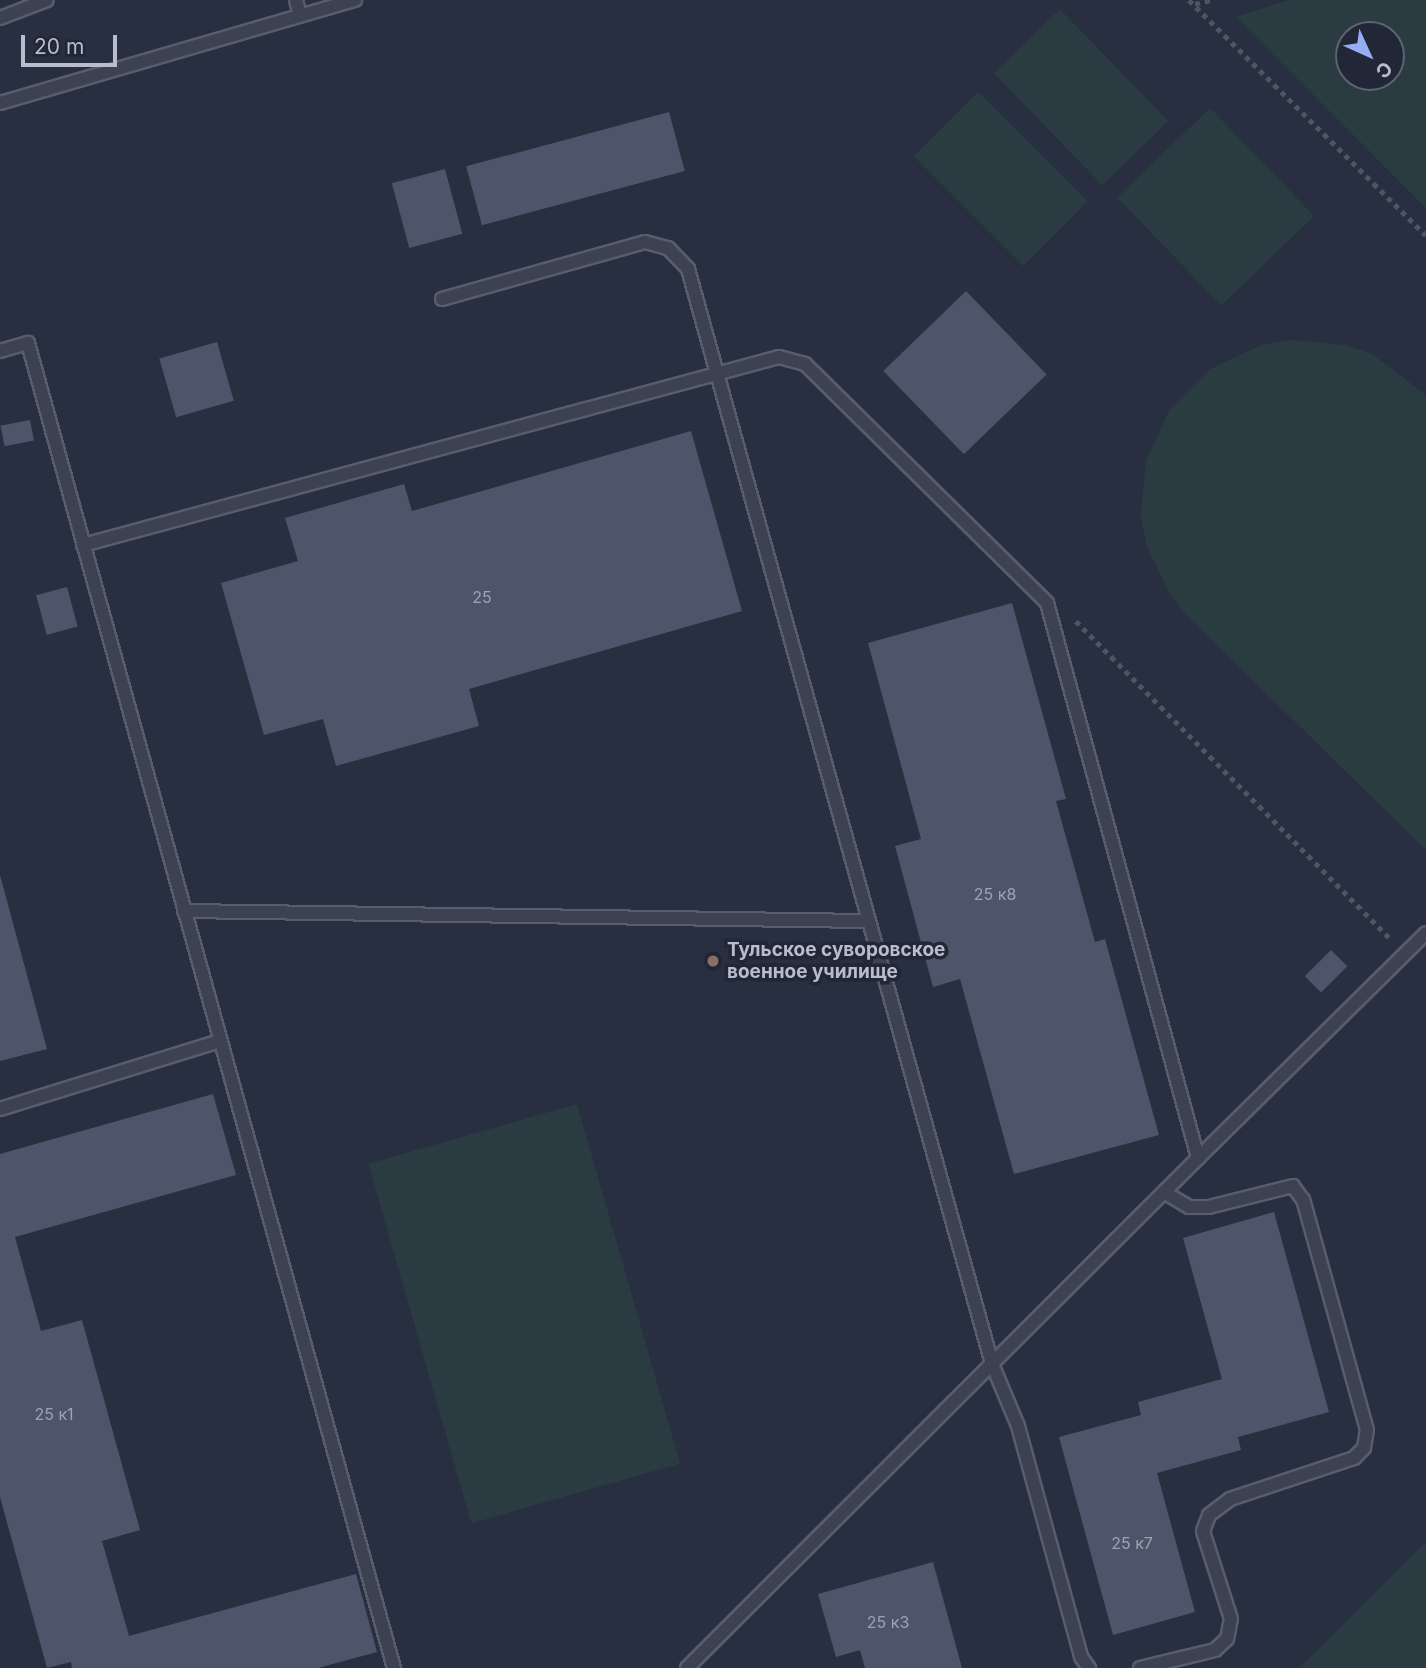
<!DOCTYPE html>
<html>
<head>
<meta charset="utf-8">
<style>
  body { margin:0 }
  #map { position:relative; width:1426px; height:1668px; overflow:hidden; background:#282f41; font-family:Inter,sans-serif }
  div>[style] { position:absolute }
  .green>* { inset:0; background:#2a3c42; transform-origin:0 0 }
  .building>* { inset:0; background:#4e556a; transform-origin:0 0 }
  .path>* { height:4.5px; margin-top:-2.25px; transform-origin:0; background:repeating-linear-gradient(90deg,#48595f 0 5px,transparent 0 10px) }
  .roads { filter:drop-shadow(2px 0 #575d6b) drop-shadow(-2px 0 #575d6b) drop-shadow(0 2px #575d6b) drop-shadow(0 -2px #575d6b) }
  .lane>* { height:12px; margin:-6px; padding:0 6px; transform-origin:6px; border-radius:6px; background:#3c4251 }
  .dots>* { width:19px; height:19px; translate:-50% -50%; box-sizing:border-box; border:4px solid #212736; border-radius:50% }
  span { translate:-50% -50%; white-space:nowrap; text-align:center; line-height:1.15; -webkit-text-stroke:7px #212736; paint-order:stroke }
  .number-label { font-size:16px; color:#9ea3b3 }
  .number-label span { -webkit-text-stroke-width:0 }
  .poi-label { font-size:19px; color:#b9bdcb; font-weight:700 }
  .left { translate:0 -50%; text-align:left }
  .north { position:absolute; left:1335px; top:21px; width:70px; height:70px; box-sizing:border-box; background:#212736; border:2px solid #5e6372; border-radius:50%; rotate:135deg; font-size:19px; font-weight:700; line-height:28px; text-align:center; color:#b9bdcb }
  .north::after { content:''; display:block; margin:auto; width:24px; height:32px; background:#96acf3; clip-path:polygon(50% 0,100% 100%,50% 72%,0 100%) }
  .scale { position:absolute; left:21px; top:35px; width:96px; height:32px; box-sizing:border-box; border:4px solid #b9bdcb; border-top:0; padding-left:9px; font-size:21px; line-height:24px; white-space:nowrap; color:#b9bdcb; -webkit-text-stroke:5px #212736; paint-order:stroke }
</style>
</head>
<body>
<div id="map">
  <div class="green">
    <i style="clip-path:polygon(evenodd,1289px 0,1426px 0,1426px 208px,1236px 17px,1289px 0,1349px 35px,1391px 35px,1391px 77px,1349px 77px,1349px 35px)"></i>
    <i style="left:1060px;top:9px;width:156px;height:92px;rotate:46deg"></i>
    <i style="left:978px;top:92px;width:155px;height:91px;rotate:45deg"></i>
    <i style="left:1210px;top:108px;width:150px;height:129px;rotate:46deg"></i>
    <i style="clip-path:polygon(1289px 340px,1345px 345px,1372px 354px,1426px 395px,1426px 850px,1188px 617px,1170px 595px,1146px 544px,1141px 516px,1146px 460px,1170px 409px,1210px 369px,1261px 345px)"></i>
    <i style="left:577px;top:1104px;width:374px;height:217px;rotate:74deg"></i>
    <i style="clip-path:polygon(1426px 1542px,1426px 1668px,1299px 1668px)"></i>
  </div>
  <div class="building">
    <i style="left:669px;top:112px;width:61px;height:210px;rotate:75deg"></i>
    <i style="left:445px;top:169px;width:67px;height:55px;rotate:75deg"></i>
    <i style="left:966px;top:291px;width:116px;height:115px;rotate:46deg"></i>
    <i style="left:217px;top:342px;width:61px;height:60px;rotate:74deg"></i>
    <i style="left:30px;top:420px;width:21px;height:30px;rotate:79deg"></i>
    <i style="clip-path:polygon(691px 431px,742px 611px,469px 689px,479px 726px,336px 766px,323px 719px,264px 735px,221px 583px,298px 561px,285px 518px,404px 484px,412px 511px)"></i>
    <i style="left:67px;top:587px;width:41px;height:32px;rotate:75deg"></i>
    <i style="clip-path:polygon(1012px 603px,1066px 799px,1056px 801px,1095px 942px,1105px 939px,1159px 1135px,1014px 1174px,960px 979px,933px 987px,895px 846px,921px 839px,868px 643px)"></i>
    <i style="clip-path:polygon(0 875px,47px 1049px,0 1061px)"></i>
    <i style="left:1331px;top:950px;width:23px;height:37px;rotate:45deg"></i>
    <i style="clip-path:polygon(213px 1094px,236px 1175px,15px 1237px,41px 1331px,82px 1320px,140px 1530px,102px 1541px,129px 1636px,356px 1574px,377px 1652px,318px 1668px,72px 1668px,71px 1662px,47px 1668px,0 1497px,0 1154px)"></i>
    <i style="clip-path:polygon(1274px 1212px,1329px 1412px,1238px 1437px,1241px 1450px,1157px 1473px,1195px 1612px,1113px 1635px,1059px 1437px,1141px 1415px,1138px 1402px,1222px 1379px,1183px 1238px)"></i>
    <i style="clip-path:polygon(933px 1562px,962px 1668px,865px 1668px,860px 1650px,836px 1657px,818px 1594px)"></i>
  </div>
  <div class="path">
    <i style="left:1189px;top:0;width:334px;rotate:44.8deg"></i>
    <i style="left:1195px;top:4px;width:16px;rotate:-15deg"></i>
    <i style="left:1076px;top:621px;width:446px;rotate:45.3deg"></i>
  </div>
  <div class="roads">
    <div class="lane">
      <i style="left:296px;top:0;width:16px;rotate:76deg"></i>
      <i style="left:0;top:18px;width:50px;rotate:-21deg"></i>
      <i style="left:0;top:103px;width:370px;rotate:-16.2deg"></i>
      <i style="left:442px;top:299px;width:211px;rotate:-15.7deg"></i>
      <i style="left:645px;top:242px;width:24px;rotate:15deg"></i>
      <i style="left:668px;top:248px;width:29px;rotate:46deg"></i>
      <i style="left:688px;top:269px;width:1136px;rotate:74.48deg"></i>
      <i style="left:992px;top:1364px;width:67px;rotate:67.2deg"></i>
      <i style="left:1018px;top:1426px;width:239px;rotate:74.7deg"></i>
      <i style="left:1081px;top:1657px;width:14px;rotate:54deg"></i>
      <i style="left:0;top:351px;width:29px;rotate:-16deg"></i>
      <i style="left:28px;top:343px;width:1375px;rotate:74.56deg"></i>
      <i style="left:83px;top:545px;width:721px;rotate:-15.12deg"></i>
      <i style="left:779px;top:357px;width:27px;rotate:15deg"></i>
      <i style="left:805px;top:364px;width:340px;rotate:44.6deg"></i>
      <i style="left:1047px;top:603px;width:575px;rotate:74.78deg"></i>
      <i style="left:1198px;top:1158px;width:722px;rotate:135.06deg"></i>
      <i style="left:184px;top:911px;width:685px;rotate:0.84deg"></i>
      <i style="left:0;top:1109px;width:230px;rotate:-17.2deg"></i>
      <i style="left:1198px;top:1158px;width:320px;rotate:-44.6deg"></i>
      <i style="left:1140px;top:1668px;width:77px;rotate:-13.5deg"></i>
      <i style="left:1215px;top:1650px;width:16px;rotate:-43deg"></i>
      <i style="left:1227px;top:1639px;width:20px;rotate:-79deg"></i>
      <i style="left:1231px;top:1619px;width:92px;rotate:-107.7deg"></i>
      <i style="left:1203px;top:1531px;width:17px;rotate:-69deg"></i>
      <i style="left:1209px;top:1515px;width:26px;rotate:-37deg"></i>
      <i style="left:1230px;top:1499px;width:131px;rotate:-18.3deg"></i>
      <i style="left:1354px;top:1458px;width:14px;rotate:-45deg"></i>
      <i style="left:1364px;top:1448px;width:18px;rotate:-81deg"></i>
      <i style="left:1367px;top:1430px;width:239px;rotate:-105.5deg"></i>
      <i style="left:1303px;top:1200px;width:17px;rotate:-126deg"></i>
      <i style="left:1293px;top:1186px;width:87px;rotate:166deg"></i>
      <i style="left:1209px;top:1207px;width:20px;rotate:180deg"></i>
      <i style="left:1189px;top:1207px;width:29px;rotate:-149deg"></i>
    </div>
  </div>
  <div class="dots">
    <i style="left:713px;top:961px;background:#8d6e63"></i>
  </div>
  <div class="number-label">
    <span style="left:482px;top:597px">25</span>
    <span style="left:995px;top:894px">25 к8</span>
    <span style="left:54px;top:1414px">25 к1</span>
    <span style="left:1132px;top:1543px">25 к7</span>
    <span style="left:888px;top:1622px">25 к3</span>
  </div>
  <div class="poi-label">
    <span class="left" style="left:727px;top:961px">Тульское суворовское<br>военное училище</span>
  </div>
  <div class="north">С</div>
  <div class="scale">20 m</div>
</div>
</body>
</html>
